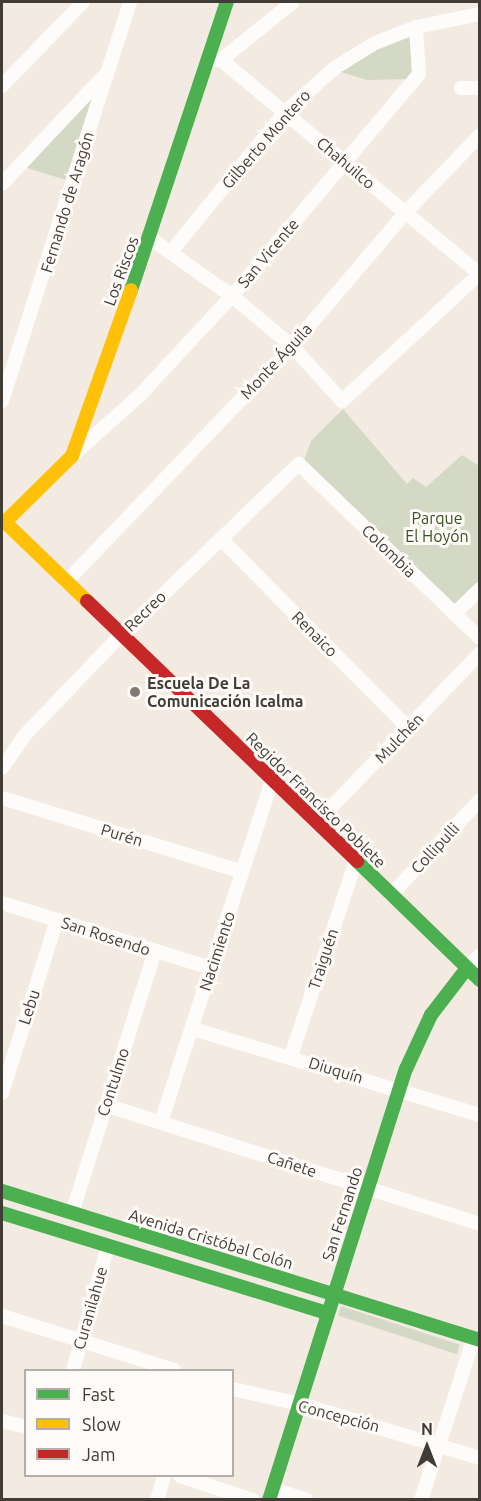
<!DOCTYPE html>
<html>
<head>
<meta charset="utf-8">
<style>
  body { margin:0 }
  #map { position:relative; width:481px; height:1501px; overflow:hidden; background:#f3ebe2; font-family:Ubuntu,sans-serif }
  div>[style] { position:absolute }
  .green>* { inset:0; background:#d4d9c6; transform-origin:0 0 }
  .street>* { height:14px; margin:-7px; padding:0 7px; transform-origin:7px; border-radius:7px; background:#fdfcfb }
  .fast>* { height:14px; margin:-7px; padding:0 7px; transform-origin:7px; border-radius:7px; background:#4caf50 }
  .slow>* { height:14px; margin:-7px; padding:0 7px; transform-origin:7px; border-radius:7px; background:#ffc107 }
  .jam>* { height:14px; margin:-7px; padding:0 7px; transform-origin:7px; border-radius:7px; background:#c62828 }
  .dots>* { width:16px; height:16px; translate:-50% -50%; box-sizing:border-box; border:3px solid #fdfaf7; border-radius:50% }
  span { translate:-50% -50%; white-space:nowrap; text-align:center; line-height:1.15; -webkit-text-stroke:6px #fdfaf7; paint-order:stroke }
  .street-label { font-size:16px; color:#423c36 }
  .park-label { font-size:16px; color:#3a5324 }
  .poi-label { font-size:16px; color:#423c36; font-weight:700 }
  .left { translate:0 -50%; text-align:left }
  .frame { position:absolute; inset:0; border:3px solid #423c36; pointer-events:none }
  .legend { position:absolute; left:24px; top:1369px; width:210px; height:108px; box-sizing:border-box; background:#fdfaf7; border:2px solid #b2aeaa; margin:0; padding:8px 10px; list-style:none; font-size:18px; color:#423c36 }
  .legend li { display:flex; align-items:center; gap:12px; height:30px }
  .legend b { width:30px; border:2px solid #b2aeaa }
  .north { position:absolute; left:397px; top:1417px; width:60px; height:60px; -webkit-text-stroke:4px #fdfaf7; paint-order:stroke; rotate:0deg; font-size:16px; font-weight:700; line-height:24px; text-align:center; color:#423c36 }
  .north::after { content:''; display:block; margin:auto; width:21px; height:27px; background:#423c36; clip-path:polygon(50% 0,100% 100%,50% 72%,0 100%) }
</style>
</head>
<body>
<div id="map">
  <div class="green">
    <i style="clip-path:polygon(415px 28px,412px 79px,367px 80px,334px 70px)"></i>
    <i style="clip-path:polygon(105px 76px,72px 182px,21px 166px)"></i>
    <i style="clip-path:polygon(343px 409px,407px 484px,413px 478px,426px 487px,462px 455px,479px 466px,479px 583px,457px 606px,304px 460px,311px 441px)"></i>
    <i style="left:341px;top:1306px;width:125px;height:10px;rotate:18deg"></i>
  </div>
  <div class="street">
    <i style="left:210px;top:60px;width:11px"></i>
    <i style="left:221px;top:60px;width:336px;rotate:39.6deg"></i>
    <i style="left:221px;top:60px;width:92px;rotate:-38.9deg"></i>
    <i style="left:2px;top:86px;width:117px;rotate:-46deg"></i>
    <i style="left:461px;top:88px;width:19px"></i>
    <i style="left:2px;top:184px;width:147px;rotate:-46.7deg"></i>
    <i style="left:150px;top:238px;width:100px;rotate:35.3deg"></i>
    <i style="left:232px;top:296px;width:78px;rotate:39.8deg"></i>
    <i style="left:292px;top:346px;width:74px;rotate:47.7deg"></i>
    <i style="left:342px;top:401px;width:188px;rotate:-42.8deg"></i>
    <i style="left:170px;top:253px;width:182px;rotate:-50.8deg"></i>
    <i style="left:285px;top:112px;width:68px;rotate:-41.4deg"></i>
    <i style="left:336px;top:67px;width:46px;rotate:-31.6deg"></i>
    <i style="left:375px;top:43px;width:44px;rotate:-21.3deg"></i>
    <i style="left:416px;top:27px;width:65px;rotate:-11.5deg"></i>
    <i style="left:2px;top:401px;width:419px;rotate:-72.2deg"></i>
    <i style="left:74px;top:454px;width:89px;rotate:-41.8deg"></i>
    <i style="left:140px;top:395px;width:135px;rotate:-47.1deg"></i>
    <i style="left:232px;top:296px;width:290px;rotate:-49.9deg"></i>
    <i style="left:419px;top:74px;width:47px;rotate:-93.7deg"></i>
    <i style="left:221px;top:539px;width:267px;rotate:45.3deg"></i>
    <i style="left:66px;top:582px;width:327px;rotate:-46.2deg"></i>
    <i style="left:292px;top:346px;width:176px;rotate:-49.6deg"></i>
    <i style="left:406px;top:212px;width:107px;rotate:-46.1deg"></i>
    <i style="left:454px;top:614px;width:36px;rotate:-44deg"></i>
    <i style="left:2px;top:768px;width:39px;rotate:-55deg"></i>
    <i style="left:24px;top:736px;width:140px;rotate:-46.2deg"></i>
    <i style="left:121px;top:635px;width:247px;rotate:-43.9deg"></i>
    <i style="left:299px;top:464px;width:251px;rotate:43.9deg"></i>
    <i style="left:2px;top:798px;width:251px;rotate:17.1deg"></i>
    <i style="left:316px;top:823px;width:236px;rotate:-46deg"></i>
    <i style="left:391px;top:895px;width:130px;rotate:-46.9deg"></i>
    <i style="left:2px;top:903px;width:219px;rotate:17.3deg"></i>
    <i style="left:467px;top:968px;width:18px;rotate:-45deg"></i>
    <i style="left:193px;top:1029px;width:300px;rotate:16.7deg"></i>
    <i style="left:291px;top:1056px;width:206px;rotate:-71.6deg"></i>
    <i style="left:2px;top:1093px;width:182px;rotate:-72.4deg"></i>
    <i style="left:105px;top:1105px;width:393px;rotate:17.6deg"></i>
    <i style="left:161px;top:1122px;width:359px;rotate:-72deg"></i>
    <i style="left:72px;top:1213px;width:275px;rotate:-72.4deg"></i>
    <i style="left:2px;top:1316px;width:180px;rotate:17.4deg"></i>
    <i style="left:73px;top:1370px;width:129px;rotate:-74.2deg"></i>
    <i style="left:232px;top:1389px;width:70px;rotate:12.4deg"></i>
    <i style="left:300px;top:1404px;width:188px;rotate:16.7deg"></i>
    <i style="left:2px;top:1421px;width:25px;rotate:14deg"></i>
    <i style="left:180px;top:1476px;width:77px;rotate:18.2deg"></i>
    <i style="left:273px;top:1489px;width:35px;rotate:18deg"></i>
    <i style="left:157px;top:1500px;width:25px;rotate:-74deg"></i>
    <i style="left:421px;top:1500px;width:170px;rotate:-71.9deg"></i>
  </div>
  <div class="fast">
    <i style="left:131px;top:290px;width:304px;rotate:-71.6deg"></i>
    <i style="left:357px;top:861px;width:171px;rotate:44.1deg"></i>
    <i style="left:2px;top:1191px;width:501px;rotate:17.31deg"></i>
    <i style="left:2px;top:1213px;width:340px;rotate:17.1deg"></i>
    <i style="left:269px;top:1500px;width:452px;rotate:-72.4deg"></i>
    <i style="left:406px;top:1069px;width:60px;rotate:-65.2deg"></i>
    <i style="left:431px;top:1015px;width:59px;rotate:-52.5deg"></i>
  </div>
  <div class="slow">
    <i style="left:87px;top:601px;width:114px;rotate:-136.1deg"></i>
    <i style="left:5px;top:522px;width:94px;rotate:-44.6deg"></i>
    <i style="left:72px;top:456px;width:176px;rotate:-70.4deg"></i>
  </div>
  <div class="jam">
    <i style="left:87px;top:601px;width:375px;rotate:43.9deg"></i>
  </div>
  <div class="dots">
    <i style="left:135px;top:692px;background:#807972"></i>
  </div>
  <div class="street-label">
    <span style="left:266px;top:139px;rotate:-49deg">Gilberto Montero</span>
    <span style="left:346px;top:163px;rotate:40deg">Chahuilco</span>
    <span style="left:67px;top:202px;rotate:-73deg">Fernando de Aragón</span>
    <span style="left:268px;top:253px;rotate:-50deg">San Vicente</span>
    <span style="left:121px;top:271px;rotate:-70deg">Los Riscos</span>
    <span style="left:276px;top:361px;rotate:-47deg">Monte Águila</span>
    <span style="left:389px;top:551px;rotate:44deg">Colombia</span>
    <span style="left:145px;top:611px;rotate:-44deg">Recreo</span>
    <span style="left:315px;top:634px;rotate:45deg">Renaico</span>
    <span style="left:399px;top:738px;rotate:-46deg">Mulchén</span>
    <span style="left:316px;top:800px;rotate:44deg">Regidor Francisco Poblete</span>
    <span style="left:122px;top:835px;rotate:17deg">Purén</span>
    <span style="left:435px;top:848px;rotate:-47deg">Collipulli</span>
    <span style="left:106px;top:936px;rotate:18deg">San Rosendo</span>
    <span style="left:217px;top:951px;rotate:-72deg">Nacimiento</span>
    <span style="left:323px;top:959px;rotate:-72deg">Traiguén</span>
    <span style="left:29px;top:1007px;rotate:-72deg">Lebu</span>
    <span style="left:336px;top:1070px;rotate:17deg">Diuquín</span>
    <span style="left:113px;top:1082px;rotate:-72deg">Contulmo</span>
    <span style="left:292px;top:1164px;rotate:18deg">Cañete</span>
    <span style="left:342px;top:1214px;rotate:-72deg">San Fernando</span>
    <span style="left:211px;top:1239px;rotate:17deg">Avenida Cristóbal Colón</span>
    <span style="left:90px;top:1308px;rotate:-74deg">Curanilahue</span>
    <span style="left:339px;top:1416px;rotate:15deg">Concepción</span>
  </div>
  <div class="park-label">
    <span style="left:437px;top:527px">Parque<br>El Hoyón</span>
  </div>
  <div class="poi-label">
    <span class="left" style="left:147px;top:692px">Escuela De La<br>Comunicación Icalma</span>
  </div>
  <div class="frame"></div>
  <ul class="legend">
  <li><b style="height:8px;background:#4caf50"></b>Fast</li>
  <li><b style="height:8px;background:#ffc107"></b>Slow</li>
  <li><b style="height:8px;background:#c62828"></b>Jam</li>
  </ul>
  <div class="north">N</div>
</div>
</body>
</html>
